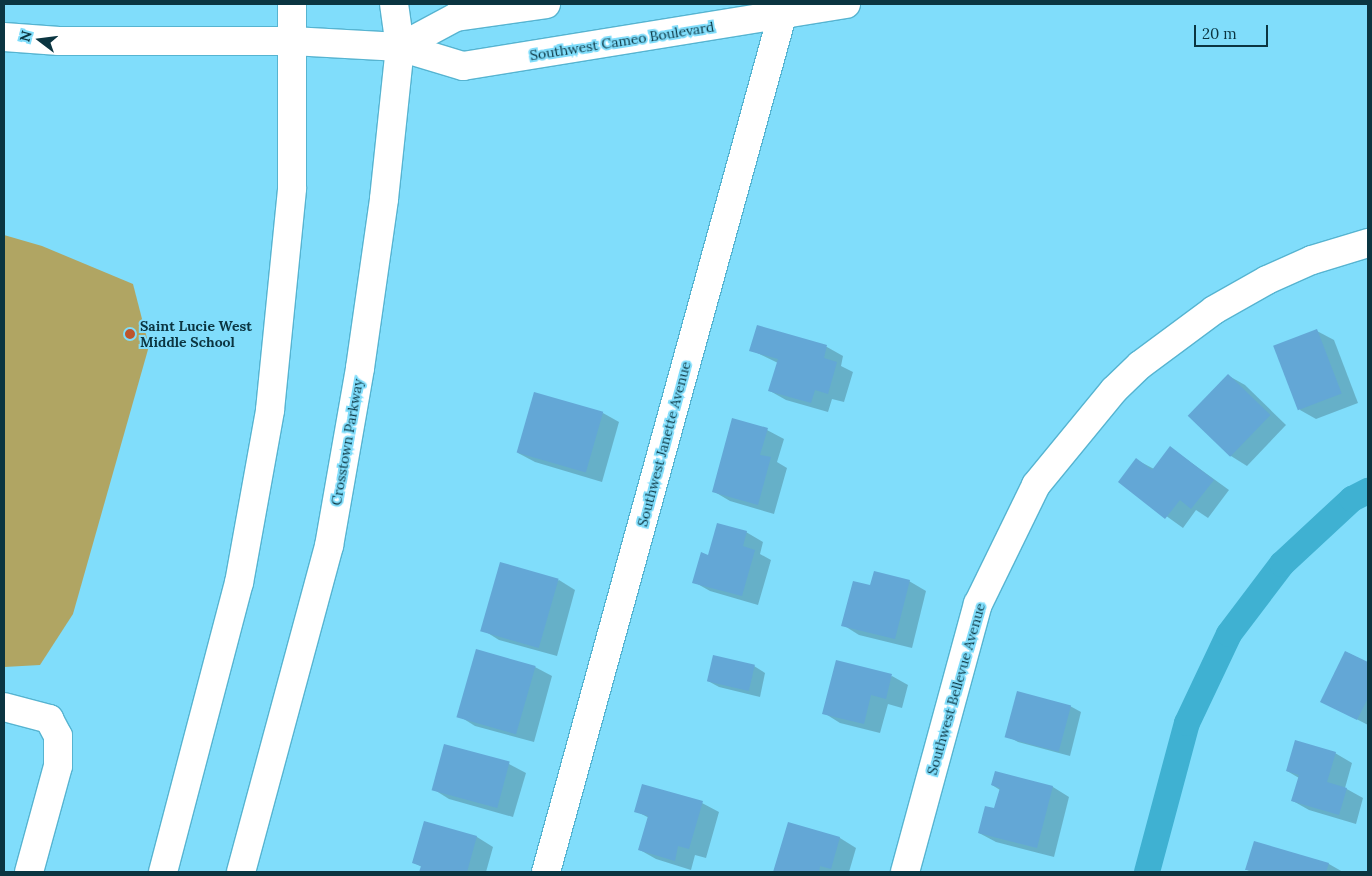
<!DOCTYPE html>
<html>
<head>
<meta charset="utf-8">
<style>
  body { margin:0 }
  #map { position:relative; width:1372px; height:876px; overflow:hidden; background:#80ddfb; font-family:Lora,serif }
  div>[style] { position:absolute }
  .green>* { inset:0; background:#b0a563 }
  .shadow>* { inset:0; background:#0003 }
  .canal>* { height:26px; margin:-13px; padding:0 13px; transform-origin:13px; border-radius:13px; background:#3fb1d2 }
  .building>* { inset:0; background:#63a7d6; transform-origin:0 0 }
  .roads { filter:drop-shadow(1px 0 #56b4d1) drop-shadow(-1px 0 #56b4d1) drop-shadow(0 1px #56b4d1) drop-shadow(0 -1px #56b4d1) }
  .minor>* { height:28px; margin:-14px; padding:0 14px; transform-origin:14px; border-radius:14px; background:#fff }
  .major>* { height:28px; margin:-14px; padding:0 14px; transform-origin:14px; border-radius:14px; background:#fff }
  .dots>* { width:14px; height:14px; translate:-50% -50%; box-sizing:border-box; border:2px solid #80ddfb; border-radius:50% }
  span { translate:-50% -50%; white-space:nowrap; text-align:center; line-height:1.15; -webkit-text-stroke:4px #80ddfb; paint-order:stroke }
  .street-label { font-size:14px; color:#0b3541 }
  .poi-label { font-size:14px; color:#0b3541; font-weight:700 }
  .left { translate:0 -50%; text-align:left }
  .frame { position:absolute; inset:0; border:5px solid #0b3541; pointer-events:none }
  .north { position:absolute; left:15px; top:15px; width:50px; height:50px; -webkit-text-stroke:4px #80ddfb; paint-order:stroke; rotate:285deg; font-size:14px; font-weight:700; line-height:20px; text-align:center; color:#0b3541 }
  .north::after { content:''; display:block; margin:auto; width:18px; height:22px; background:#0b3541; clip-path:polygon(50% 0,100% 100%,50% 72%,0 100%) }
  .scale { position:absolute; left:1194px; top:25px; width:74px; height:22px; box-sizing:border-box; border:2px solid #0b3541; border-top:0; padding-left:6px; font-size:15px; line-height:18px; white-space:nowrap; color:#0b3541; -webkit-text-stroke:4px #80ddfb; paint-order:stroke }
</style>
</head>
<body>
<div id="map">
  <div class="green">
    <i style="clip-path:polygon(4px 235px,42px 246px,133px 284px,149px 346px,73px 614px,40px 665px,4px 667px)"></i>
  </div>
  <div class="shadow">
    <i style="clip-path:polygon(1317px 331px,1334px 340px,1358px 403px,1316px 419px,1300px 410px)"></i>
    <i style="clip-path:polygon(827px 347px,843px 356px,841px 366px,853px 372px,844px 402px,832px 399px,828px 412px,786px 400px,770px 391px,778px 363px,751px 350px)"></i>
    <i style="clip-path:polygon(1229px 376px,1245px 385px,1286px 425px,1247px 466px,1231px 456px,1189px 416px)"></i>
    <i style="clip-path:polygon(603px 413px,619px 422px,602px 482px,535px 462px,518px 453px)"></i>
    <i style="clip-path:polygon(767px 430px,784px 439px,777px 462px,787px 468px,774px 514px,730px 501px,713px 491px)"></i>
    <i style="clip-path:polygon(1171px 448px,1229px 490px,1208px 518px,1196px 510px,1183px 528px,1119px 482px,1137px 460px,1154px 469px)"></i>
    <i style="clip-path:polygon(746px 532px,763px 542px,760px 554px,771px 560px,758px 605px,710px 591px,694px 582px,709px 556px)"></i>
    <i style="clip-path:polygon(559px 580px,575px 590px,557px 656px,499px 640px,483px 630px)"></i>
    <i style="clip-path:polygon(909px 581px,926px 591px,912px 648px,859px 635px,843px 625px,871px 587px)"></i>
    <i style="clip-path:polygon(1346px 652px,1368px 663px,1368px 725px,1333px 707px)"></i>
    <i style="clip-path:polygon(754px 666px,765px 673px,760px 697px,719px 687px,708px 681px)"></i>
    <i style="clip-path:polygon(535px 667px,552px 676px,534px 742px,475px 726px,459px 716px)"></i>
    <i style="clip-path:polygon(892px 676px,908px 685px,902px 708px,888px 704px,880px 733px,840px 723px,824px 713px)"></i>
    <i style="clip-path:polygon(1070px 706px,1081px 712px,1070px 756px,1018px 742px,1007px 736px)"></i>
    <i style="clip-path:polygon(1335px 753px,1352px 763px,1345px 788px,1363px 798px,1356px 824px,1309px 810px,1293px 801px,1299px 778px,1287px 771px)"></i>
    <i style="clip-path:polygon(509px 764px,526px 773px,513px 817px,449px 799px,433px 789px)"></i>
    <i style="clip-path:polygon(992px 785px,1053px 787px,1069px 797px,1054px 857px,996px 842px,979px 833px,995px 810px,1000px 790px)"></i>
    <i style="clip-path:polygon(702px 803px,719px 812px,706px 858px,695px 855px,691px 870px,656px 859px,640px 850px,649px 818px,636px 811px)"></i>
    <i style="clip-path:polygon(425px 823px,477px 837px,493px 847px,486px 872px,420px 872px,422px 867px,414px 863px)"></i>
    <i style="clip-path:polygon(789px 823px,840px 838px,856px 848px,849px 872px,774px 872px)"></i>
    <i style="clip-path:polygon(1329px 864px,1343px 872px,1251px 872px,1247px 870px)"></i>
  </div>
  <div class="canal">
    <i style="left:1147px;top:872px;width:154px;rotate:-75deg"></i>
    <i style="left:1187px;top:723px;width:98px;rotate:-64.7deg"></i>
    <i style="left:1229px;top:634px;width:88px;rotate:-52.9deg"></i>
    <i style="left:1282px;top:564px;width:96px;rotate:-42.9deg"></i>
    <i style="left:1352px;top:499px;width:18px;rotate:-27deg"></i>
  </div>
  <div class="building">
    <i style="clip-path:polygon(757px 325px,827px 345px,824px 358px,837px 362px,828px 394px,815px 390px,811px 403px,768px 391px,778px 359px,749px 351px)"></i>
    <i style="left:1317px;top:329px;width:69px;height:47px;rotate:69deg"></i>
    <i style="left:1228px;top:374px;width:59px;height:58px;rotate:44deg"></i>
    <i style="left:534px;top:392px;width:72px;height:63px;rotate:16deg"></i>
    <i style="clip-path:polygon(732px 418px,768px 428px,760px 455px,771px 457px,758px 505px,712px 492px)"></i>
    <i style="clip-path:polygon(1170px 446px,1214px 480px,1191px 509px,1180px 500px,1165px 519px,1118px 482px,1136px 458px,1152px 470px)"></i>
    <i style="clip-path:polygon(717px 523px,747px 531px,743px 546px,755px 550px,742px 596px,692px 583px,701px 552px,708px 555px)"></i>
    <i style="left:500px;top:562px;width:61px;height:72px;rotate:16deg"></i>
    <i style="clip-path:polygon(874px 571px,910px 580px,895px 639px,841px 626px,853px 581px,870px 585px)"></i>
    <i style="left:476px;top:649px;width:62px;height:71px;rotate:16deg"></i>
    <i style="clip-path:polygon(1345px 651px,1368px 662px,1368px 698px,1357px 720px,1320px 702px)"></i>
    <i style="left:713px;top:655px;width:43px;height:27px;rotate:13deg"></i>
    <i style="clip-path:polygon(836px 660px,892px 674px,886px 699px,871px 695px,864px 724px,822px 714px)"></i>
    <i style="left:1017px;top:691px;width:56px;height:48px;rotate:15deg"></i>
    <i style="clip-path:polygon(1295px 740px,1336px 752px,1327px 782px,1347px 788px,1339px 815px,1291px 801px,1299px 775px,1286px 771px)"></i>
    <i style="left:444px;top:744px;width:68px;height:48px;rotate:15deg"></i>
    <i style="clip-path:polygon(995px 771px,1053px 786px,1037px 848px,978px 833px,985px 806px,994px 808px,1000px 788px,991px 785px)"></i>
    <i style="clip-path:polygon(642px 784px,703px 801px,689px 849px,678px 846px,675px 861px,638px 850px,648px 816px,634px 812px)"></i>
    <i style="clip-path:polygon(424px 821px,477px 836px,467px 872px,419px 872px,421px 866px,412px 863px)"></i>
    <i style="clip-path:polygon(788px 822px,840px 837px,831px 869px,820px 866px,819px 872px,773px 872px)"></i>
    <i style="clip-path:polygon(1254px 841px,1329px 863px,1326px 872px,1245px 870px)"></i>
  </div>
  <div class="roads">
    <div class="minor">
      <i style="left:4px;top:37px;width:55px;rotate:4.2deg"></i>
      <i style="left:59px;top:41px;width:233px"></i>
      <i style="left:292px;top:41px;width:108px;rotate:3.2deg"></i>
      <i style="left:400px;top:47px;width:66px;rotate:16.8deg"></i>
      <i style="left:463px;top:66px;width:388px;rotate:-9.2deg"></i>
      <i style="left:400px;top:47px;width:64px;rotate:-28.2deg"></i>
      <i style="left:456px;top:17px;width:91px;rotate:-8.2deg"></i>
      <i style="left:4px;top:707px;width:47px;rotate:14.9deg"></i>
      <i style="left:49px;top:719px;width:19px;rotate:62deg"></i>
      <i style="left:58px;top:736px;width:30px;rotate:90deg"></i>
      <i style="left:58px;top:766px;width:110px;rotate:105.3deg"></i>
      <i style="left:546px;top:872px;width:888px;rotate:-74.59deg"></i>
      <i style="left:905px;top:872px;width:278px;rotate:-74.8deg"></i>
      <i style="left:978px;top:604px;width:132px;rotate:-64deg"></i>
      <i style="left:1036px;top:485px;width:123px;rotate:-50.6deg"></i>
      <i style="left:1114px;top:390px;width:36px;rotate:-44deg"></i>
      <i style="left:1140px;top:365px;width:92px;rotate:-36.6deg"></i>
      <i style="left:1214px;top:310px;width:61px;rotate:-29.5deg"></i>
      <i style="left:1267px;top:280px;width:49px;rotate:-24deg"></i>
      <i style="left:1312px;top:260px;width:59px;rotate:-16.9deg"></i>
    </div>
    <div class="major">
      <i style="left:163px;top:872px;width:299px;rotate:-75.3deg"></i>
      <i style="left:239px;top:583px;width:176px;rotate:-79.8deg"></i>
      <i style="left:270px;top:410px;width:223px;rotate:-84.3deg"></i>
      <i style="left:292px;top:188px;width:184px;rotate:-90deg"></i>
      <i style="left:241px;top:872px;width:338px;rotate:-74.9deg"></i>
      <i style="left:329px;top:546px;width:181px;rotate:-80.1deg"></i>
      <i style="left:360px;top:368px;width:171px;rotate:-81.9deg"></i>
      <i style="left:384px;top:199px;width:153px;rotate:-84deg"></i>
      <i style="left:400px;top:47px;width:43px;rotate:-97.9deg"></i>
    </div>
  </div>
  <div class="dots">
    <i style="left:130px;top:334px;background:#bd552d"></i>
  </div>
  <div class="street-label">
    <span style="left:622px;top:41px;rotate:-9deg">Southwest Cameo Boulevard</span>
    <span style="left:347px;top:442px;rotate:-80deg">Crosstown Parkway</span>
    <span style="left:664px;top:444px;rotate:-75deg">Southwest Janette Avenue</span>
    <span style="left:956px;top:689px;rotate:-74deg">Southwest Bellevue Avenue</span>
  </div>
  <div class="poi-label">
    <span class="left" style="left:140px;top:334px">Saint Lucie West<br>Middle School</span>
  </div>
  <div class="frame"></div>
  <div class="north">N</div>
  <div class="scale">20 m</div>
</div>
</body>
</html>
